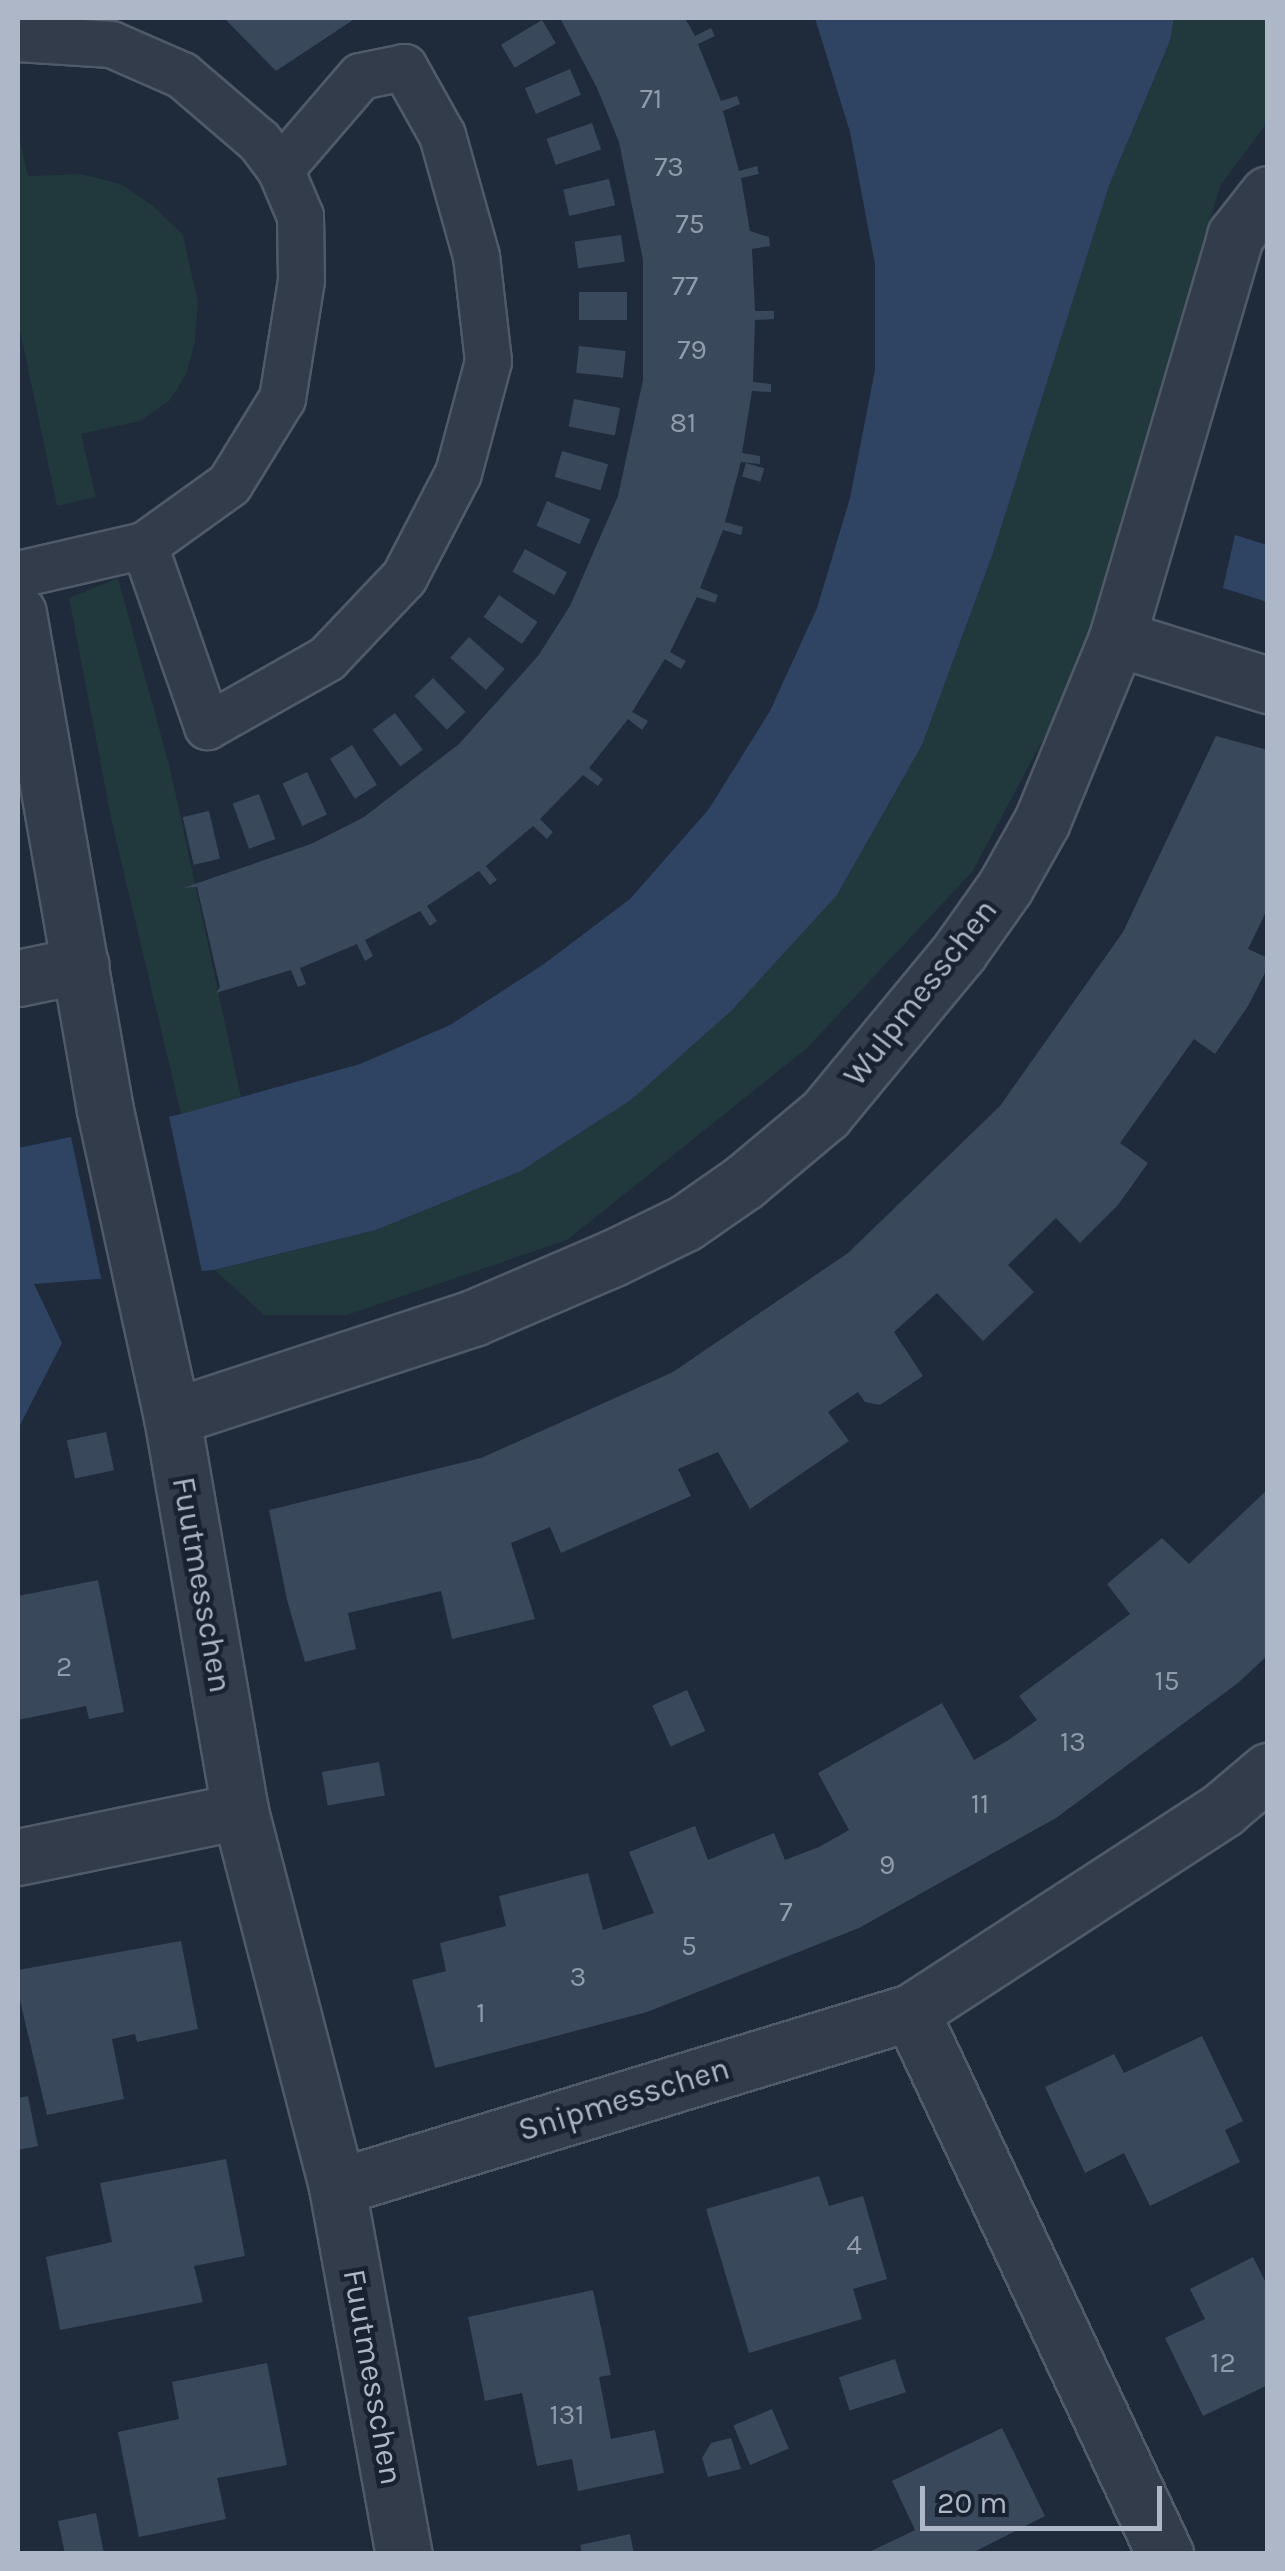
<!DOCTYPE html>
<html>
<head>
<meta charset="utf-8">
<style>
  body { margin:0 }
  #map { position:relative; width:1285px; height:2571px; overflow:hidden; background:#1f2a3b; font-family:Karla,sans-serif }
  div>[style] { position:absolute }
  .green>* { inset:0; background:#21383c }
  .water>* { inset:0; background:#2f4363 }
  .pier>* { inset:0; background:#1f2a3b; transform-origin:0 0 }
  .building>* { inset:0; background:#3a485b; transform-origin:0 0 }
  .roads { filter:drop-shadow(2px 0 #505a69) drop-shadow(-2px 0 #505a69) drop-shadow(0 2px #505a69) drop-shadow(0 -2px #505a69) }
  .lane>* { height:45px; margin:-22.5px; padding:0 22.5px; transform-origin:22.5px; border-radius:22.5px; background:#333c4b }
  .street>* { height:55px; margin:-27.5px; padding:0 27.5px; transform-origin:27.5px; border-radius:27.5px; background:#333c4b }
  span { translate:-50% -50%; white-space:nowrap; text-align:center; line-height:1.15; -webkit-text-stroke:9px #182230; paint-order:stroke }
  .number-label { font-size:28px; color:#909bad }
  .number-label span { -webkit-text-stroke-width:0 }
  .street-label { font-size:32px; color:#adb7c8 }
  .frame { position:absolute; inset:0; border:20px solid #adb7c8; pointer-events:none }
  .scale { position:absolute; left:920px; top:2486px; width:242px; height:45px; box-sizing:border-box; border:5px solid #adb7c8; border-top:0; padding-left:12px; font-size:30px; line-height:35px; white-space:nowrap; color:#adb7c8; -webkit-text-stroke:8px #182230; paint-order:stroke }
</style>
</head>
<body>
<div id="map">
  <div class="green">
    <i style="clip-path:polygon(1174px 18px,1267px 18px,1267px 123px,1220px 186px,1084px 663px,972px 872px,807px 1048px,567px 1240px,347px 1315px,264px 1315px,215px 1270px,376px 1230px,521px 1171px,631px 1100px,837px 895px,922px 745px,993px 553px,1109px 186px,1170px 41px)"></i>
    <i style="clip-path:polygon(18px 133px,28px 176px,81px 174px,121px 184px,152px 205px,183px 235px,198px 303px,195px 341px,186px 375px,169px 401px,140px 421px,81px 434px,96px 497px,57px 506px,18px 321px)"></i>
    <i style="clip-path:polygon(118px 578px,170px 768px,241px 1097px,181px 1114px,112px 823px,69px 598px)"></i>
  </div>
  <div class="water">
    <i style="clip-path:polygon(815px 18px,1174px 18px,1170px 41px,1109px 186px,993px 553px,922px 745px,837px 895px,731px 1011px,631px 1100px,521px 1171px,376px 1230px,214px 1270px,34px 1284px,62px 1343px,18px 1429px,18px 1148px,181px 1114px,360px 1064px,450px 1025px,544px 964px,630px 899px,709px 809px,770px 711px,817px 608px,850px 498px,875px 370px,875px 264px,850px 132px)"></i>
    <i style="clip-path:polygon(1235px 535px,1267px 545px,1267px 602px,1223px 588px)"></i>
  </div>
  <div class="pier">
    <i style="left:168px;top:1112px;width:167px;height:100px;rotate:78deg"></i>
  </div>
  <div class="building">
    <i style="clip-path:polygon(224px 18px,356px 18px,276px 71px)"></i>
    <i style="clip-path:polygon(560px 18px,685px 18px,695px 36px,711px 28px,715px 36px,698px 44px,721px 101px,737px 96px,740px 104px,723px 111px,739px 171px,757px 166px,759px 174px,741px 178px,750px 231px,769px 237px,770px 246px,752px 249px,755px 311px,774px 311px,774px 319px,755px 320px,753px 382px,771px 384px,771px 392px,752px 391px,742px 453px,760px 456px,760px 464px,741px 462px,725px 522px,743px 527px,741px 535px,723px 530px,700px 588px,718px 595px,715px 603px,697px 597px,670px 652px,686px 661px,681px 669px,665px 659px,632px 712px,648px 721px,642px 730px,628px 719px,589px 768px,603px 779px,598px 786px,583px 775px,540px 819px,553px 832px,547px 839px,533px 826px,486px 866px,497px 880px,490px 885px,479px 871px,427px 906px,437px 921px,430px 926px,420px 911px,365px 940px,373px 956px,365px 961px,357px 944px,300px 968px,306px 984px,298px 987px,291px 970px,216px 993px,220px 987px,197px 887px,183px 888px,311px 844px,364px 817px,459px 744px,538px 656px,570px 606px,618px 496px,643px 380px,643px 260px,619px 142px,597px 88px)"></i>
    <i style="left:542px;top:20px;width:27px;height:48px;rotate:59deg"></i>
    <i style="left:570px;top:69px;width:28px;height:49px;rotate:67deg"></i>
    <i style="left:592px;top:123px;width:28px;height:48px;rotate:71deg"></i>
    <i style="left:609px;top:179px;width:27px;height:47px;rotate:77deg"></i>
    <i style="left:621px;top:235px;width:27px;height:47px;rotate:82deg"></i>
    <i style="left:627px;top:292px;width:28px;height:48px;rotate:90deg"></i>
    <i style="left:579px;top:346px;width:47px;height:27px;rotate:6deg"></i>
    <i style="left:574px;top:399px;width:47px;height:28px;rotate:11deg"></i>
    <i style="left:562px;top:451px;width:48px;height:27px;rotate:16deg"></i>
    <i style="left:746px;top:463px;width:19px;height:14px;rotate:16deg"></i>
    <i style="left:547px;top:501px;width:47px;height:27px;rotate:23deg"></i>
    <i style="left:525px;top:549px;width:48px;height:26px;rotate:29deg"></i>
    <i style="left:499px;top:595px;width:47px;height:27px;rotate:35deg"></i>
    <i style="left:469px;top:637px;width:48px;height:28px;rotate:42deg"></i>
    <i style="left:433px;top:678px;width:47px;height:26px;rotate:46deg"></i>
    <i style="left:395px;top:713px;width:46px;height:28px;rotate:53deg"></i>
    <i style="clip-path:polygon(1216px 736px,1268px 750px,1268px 908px,1248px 949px,1268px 958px,1268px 967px,1248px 1006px,1215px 1054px,1194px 1039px,1120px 1143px,1148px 1163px,1118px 1205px,1080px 1243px,1056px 1218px,1008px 1265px,1034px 1292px,983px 1341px,937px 1293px,894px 1332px,923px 1376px,880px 1405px,865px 1402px,858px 1392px,828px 1412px,849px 1441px,750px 1509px,718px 1452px,678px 1469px,691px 1496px,561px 1553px,550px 1527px,511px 1543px,535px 1619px,452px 1639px,441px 1591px,348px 1613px,356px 1649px,305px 1662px,287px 1600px,269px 1510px,481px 1458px,673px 1372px,848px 1253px,1000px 1106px,1123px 932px)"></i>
    <i style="left:352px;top:745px;width:47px;height:26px;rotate:58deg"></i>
    <i style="left:307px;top:772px;width:47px;height:27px;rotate:65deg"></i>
    <i style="left:259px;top:794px;width:48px;height:28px;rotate:70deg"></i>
    <i style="left:209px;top:811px;width:49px;height:27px;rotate:77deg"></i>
    <i style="left:106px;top:1432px;width:39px;height:40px;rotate:78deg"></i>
    <i style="clip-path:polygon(1268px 1489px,1268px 1655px,1238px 1683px,1056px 1818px,859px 1928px,647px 2012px,435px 2068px,412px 1980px,446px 1971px,440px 1943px,506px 1926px,499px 1896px,588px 1873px,603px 1930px,654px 1913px,629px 1852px,695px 1826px,708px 1860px,774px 1833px,785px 1860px,819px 1847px,849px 1830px,818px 1773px,942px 1703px,974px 1760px,1007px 1741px,1037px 1720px,1019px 1696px,1130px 1614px,1107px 1584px,1162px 1538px,1189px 1564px)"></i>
    <i style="clip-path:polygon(98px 1580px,124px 1712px,89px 1719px,86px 1706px,18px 1720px,18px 1596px)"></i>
    <i style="left:687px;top:1690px;width:45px;height:38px;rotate:66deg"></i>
    <i style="left:379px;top:1762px;width:34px;height:58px;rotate:80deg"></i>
    <i style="clip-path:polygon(181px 1941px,198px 2029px,137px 2042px,135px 2034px,112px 2039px,124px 2099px,47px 2115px,18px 1992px,18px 1970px)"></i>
    <i style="clip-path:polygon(1202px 2036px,1243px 2121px,1225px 2130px,1240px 2162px,1150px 2206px,1124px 2153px,1085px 2173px,1045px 2087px,1114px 2054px,1124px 2073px)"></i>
    <i style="clip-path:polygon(28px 2096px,38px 2146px,18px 2150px,18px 2098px)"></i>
    <i style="clip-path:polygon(226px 2159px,245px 2256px,194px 2266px,203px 2302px,60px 2330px,46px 2257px,112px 2242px,100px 2183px)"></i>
    <i style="clip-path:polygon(819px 2176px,829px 2206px,863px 2196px,887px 2279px,853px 2289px,862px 2319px,749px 2353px,706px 2209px)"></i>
    <i style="clip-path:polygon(1253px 2257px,1268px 2287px,1268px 2385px,1203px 2416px,1165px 2338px,1205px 2319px,1190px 2289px)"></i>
    <i style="clip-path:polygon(593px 2290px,611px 2375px,599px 2377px,611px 2439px,655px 2430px,664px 2473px,578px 2491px,572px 2459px,537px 2466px,522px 2393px,485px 2401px,468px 2317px)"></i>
    <i style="left:895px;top:2359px;width:35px;height:59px;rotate:72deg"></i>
    <i style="clip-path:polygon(267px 2363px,287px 2465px,217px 2478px,226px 2519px,139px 2537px,118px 2432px,179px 2419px,172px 2382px)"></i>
    <i style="left:772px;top:2409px;width:43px;height:42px;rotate:67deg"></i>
    <i style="clip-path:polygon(1002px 2428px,1045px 2516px,970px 2554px,865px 2554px,915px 2530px,892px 2481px)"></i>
    <i style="clip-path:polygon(731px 2438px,741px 2469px,708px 2477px,702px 2458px,711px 2443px)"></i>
    <i style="clip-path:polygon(96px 2513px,104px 2554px,65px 2554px,58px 2521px)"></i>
    <i style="clip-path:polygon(630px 2534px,634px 2554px,582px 2554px,580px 2545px)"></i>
  </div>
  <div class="roads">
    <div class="lane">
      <i style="left:18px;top:38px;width:93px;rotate:3.7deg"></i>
      <i style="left:111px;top:44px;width:77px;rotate:23.6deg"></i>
      <i style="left:182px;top:75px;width:101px;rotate:40.6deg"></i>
      <i style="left:259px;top:141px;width:35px;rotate:53deg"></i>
      <i style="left:280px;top:169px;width:51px;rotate:66.9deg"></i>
      <i style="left:300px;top:216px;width:64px;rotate:89.1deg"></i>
      <i style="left:301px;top:280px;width:120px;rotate:99.1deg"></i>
      <i style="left:282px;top:398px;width:101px;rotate:121.6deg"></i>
      <i style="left:229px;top:484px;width:105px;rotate:144.3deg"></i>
      <i style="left:144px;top:545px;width:129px;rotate:167deg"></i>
      <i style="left:144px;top:545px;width:192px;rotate:70.8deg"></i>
      <i style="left:207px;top:726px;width:138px;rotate:-29.5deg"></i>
      <i style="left:327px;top:658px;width:112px;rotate:-46.5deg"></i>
      <i style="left:404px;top:577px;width:117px;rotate:-62.6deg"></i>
      <i style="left:458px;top:473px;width:116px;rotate:-75deg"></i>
      <i style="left:488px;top:361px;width:106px;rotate:-96.5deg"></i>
      <i style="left:476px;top:256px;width:126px;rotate:-105.7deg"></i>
      <i style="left:442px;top:135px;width:78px;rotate:-119.2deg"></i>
      <i style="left:404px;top:67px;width:45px;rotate:168.4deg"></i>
      <i style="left:360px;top:76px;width:123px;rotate:130.7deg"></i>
    </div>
    <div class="street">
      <i style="left:18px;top:613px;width:505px;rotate:80.07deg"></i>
      <i style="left:105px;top:1110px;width:314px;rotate:77.7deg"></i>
      <i style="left:172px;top:1417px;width:400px;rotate:80.2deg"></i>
      <i style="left:240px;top:1811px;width:388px;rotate:75.5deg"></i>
      <i style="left:337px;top:2187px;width:373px;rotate:79.7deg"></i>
      <i style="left:1117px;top:638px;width:158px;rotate:17.3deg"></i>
      <i style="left:18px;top:978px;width:64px;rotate:-11.7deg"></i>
      <i style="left:172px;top:1417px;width:317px;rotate:-18.2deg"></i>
      <i style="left:473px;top:1318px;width:152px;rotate:-23.2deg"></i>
      <i style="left:613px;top:1258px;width:80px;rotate:-25.9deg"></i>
      <i style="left:685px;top:1223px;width:72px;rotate:-34.8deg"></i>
      <i style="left:744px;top:1182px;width:106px;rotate:-40deg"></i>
      <i style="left:825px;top:1114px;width:210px;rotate:-50.4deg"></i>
      <i style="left:959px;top:952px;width:80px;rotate:-54.7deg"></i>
      <i style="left:1005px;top:887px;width:76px;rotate:-60.7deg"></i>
      <i style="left:1042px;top:821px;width:198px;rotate:-67.7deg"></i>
      <i style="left:1117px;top:638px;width:419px;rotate:-73.6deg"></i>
      <i style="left:1235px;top:236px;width:53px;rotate:-51.8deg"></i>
      <i style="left:18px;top:1857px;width:227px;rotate:-11.7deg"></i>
      <i style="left:911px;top:2012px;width:599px;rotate:64.89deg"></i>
      <i style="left:337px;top:2187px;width:600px;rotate:-16.96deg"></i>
      <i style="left:911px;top:2012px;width:372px;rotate:-33deg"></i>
      <i style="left:1223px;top:1809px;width:59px;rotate:-40.2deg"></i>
    </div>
  </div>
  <div class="number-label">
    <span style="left:651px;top:99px">71</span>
    <span style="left:669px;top:167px">73</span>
    <span style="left:690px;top:224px">75</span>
    <span style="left:685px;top:286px">77</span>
    <span style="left:692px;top:350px">79</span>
    <span style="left:683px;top:423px">81</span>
    <span style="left:64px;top:1667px">2</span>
    <span style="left:1167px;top:1681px">15</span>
    <span style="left:1073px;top:1742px">13</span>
    <span style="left:980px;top:1804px">11</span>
    <span style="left:887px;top:1865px">9</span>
    <span style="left:786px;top:1912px">7</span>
    <span style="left:689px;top:1946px">5</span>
    <span style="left:578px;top:1977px">3</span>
    <span style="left:481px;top:2013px">1</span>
    <span style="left:854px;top:2245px">4</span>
    <span style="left:1223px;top:2363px">12</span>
    <span style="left:567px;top:2415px">131</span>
  </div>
  <div class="street-label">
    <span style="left:921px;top:993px;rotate:-52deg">Wulpmesschen</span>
    <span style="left:201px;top:1585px;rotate:80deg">Fuutmesschen</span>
    <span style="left:624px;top:2100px;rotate:-17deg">Snipmesschen</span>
    <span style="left:372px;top:2377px;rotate:80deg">Fuutmesschen</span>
  </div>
  <div class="frame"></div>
  <div class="scale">20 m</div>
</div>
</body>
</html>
